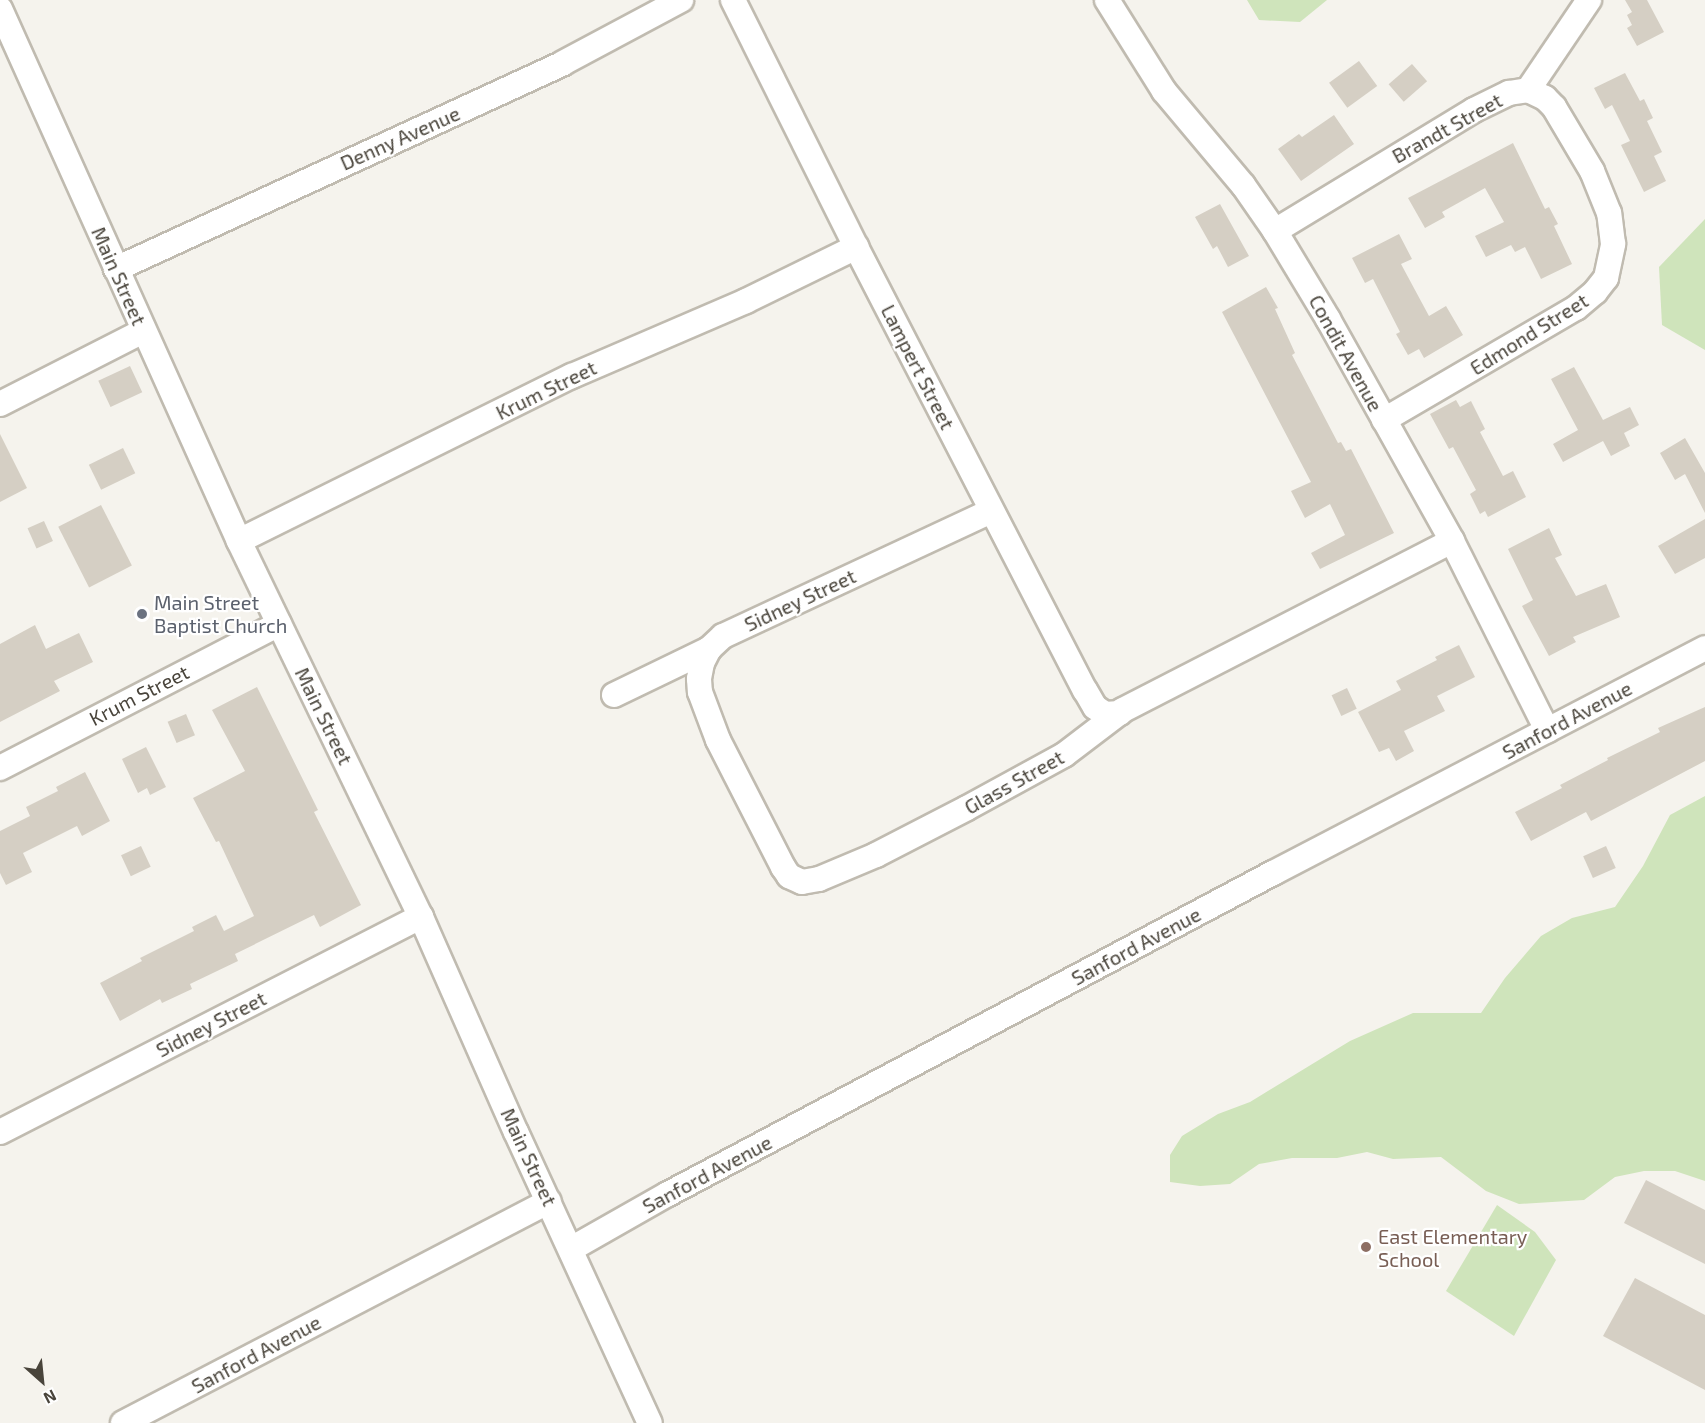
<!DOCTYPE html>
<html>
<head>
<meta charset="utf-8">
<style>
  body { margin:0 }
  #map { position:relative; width:1705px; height:1423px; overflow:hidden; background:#f5f3ed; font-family:"Exo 2",sans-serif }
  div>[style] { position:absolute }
  .green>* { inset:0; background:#cfe4bb }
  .building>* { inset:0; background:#d5cfc4; transform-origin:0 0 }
  .roads { filter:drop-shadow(2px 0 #c0bbb0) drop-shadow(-2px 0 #c0bbb0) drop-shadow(0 2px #c0bbb0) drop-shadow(0 -2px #c0bbb0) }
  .minor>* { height:24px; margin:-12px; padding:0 12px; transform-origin:12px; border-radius:12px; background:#fff }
  .dots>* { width:16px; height:16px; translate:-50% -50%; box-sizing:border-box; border:3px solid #fff; border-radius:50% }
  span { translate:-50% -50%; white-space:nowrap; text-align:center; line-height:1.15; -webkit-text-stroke:4.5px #fff; paint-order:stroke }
  .street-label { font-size:20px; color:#49443b }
  .worship-label { font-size:20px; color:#5b616d }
  .left { translate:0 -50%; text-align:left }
  .education-label { font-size:20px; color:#785e54 }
  .north { position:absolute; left:12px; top:1351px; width:60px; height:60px; -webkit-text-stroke:4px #fff; paint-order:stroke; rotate:153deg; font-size:16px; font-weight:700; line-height:24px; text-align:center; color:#49443b }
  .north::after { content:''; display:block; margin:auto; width:21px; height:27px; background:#49443b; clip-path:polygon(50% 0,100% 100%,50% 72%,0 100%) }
</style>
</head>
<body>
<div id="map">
  <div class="green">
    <i style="clip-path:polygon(1247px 0,1327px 0,1300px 22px,1259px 20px)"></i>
    <i style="clip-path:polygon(1705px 219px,1705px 350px,1662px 325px,1659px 267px)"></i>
    <i style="clip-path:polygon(1705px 796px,1705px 1181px,1675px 1171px,1644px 1171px,1615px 1177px,1584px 1200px,1519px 1204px,1486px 1191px,1441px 1157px,1393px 1159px,1367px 1152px,1337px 1158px,1292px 1158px,1259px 1164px,1230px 1184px,1200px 1186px,1170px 1182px,1170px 1155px,1182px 1136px,1218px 1114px,1250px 1102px,1350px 1041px,1413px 1013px,1481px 1013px,1505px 978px,1541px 936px,1572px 918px,1615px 907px,1643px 866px,1670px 815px)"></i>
    <i style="clip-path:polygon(1497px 1205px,1535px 1232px,1556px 1260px,1514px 1336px,1446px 1291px)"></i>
  </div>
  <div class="building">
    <i style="clip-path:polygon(1625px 0,1647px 0,1664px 32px,1637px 46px,1627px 28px,1632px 25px,1627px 15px,1632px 12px)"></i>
    <i style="left:1359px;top:61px;width:31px;height:37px;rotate:54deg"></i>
    <i style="left:1412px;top:64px;width:23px;height:31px;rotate:49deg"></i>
    <i style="clip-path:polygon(1625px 73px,1640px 101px,1644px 99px,1653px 118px,1647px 121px,1662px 152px,1654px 156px,1666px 181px,1644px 192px,1621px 145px,1630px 141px,1612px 105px,1605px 109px,1594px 88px)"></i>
    <i style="clip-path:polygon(1334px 115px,1354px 144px,1301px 181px,1278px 149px,1299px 134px,1302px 137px)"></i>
    <i style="clip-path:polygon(1513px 143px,1545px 209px,1549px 207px,1558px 224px,1554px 226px,1572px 264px,1541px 279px,1525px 247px,1515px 252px,1511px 245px,1486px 257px,1475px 236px,1504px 222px,1485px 188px,1442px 212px,1445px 217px,1425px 228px,1408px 198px)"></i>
    <i style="clip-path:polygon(1220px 204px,1249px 256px,1228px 267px,1217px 246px,1213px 249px,1195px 217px)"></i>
    <i style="clip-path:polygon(1399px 234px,1412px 259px,1401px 264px,1429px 316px,1446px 306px,1463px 335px,1424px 358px,1419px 349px,1408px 355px,1396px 334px,1400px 332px,1373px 279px,1365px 283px,1352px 258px)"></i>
    <i style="clip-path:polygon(1266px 287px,1278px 308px,1275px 309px,1295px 353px,1292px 355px,1338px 443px,1341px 442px,1346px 451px,1351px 449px,1394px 533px,1320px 569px,1311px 553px,1345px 535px,1330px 504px,1305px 518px,1291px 491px,1311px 482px,1222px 312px)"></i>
    <i style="left:130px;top:366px;width:29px;height:35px;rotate:65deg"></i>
    <i style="clip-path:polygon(1574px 367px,1603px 420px,1630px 407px,1639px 425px,1624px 433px,1630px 446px,1611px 456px,1603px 441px,1563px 462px,1553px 444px,1578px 430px,1551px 379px)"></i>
    <i style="clip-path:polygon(1456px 400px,1460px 407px,1471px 401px,1485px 429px,1480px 432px,1503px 476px,1513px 471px,1526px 497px,1488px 517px,1485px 511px,1480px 514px,1470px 494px,1476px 490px,1453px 447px,1449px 449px,1430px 414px)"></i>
    <i style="clip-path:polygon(0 434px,27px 488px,0 502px)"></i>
    <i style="clip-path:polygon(1685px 438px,1705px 473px,1705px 513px,1685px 474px,1675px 480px,1660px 453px)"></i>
    <i style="left:123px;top:448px;width:28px;height:38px;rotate:64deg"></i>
    <i style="left:101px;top:505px;width:68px;height:48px;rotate:63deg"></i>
    <i style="clip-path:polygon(1705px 519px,1705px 558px,1675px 574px,1658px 546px)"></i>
    <i style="left:44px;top:521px;width:22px;height:18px;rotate:66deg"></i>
    <i style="clip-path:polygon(1549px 528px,1562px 555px,1555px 558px,1576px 596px,1606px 584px,1620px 617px,1573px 637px,1576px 642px,1549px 656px,1522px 606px,1533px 600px,1508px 549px)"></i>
    <i style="clip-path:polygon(35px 625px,46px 649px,79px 633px,93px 662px,54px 681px,60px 691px,0 722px,0 644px)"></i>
    <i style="clip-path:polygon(1459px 645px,1475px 677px,1437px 696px,1445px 711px,1404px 731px,1414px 751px,1396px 761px,1389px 748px,1379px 752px,1358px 712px,1401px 690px,1396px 681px,1437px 660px,1435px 657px)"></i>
    <i style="clip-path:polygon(257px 687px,318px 810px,314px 812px,361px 905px,320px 927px,314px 915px,235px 954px,238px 961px,190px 984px,192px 989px,162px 1003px,160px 999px,120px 1021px,100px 983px,142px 961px,140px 958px,194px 931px,192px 927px,216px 915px,224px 931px,254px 916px,219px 841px,216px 842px,193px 798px,245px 771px,212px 710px)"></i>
    <i style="left:1347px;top:688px;width:23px;height:17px;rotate:65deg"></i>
    <i style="clip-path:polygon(1705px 707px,1705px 761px,1591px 821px,1586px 812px,1531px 841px,1515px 812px,1562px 788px,1560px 785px,1608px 760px,1607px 758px,1660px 732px,1658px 728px)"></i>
    <i style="left:186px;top:714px;width:23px;height:20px;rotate:67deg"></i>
    <i style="clip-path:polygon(146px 747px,166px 787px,150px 795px,147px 788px,138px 793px,122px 759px)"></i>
    <i style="clip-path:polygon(85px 772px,110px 821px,82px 836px,77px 826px,23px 853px,32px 872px,6px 885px,0 873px,0 831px,30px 816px,26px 807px,58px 791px,56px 787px)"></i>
    <i style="left:141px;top:846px;width:23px;height:22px;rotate:65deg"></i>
    <i style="left:1606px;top:846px;width:24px;height:25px;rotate:66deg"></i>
    <i style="clip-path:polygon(1646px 1180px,1705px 1210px,1705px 1264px,1624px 1223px)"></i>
    <i style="clip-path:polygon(1635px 1278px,1705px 1315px,1705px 1390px,1603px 1336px)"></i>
  </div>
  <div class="roads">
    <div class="minor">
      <i style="left:733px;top:0;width:276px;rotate:63.5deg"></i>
      <i style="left:856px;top:247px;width:499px;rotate:62.7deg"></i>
      <i style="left:1085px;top:690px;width:20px;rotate:60deg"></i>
      <i style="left:1095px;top:707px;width:12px;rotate:35deg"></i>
      <i style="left:1105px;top:714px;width:15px;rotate:-4deg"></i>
      <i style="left:1107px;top:0;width:107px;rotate:57.9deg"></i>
      <i style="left:1164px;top:91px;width:123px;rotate:50deg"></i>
      <i style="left:1243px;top:185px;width:56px;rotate:55.2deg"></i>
      <i style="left:1275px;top:231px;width:103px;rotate:58.9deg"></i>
      <i style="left:1328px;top:319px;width:254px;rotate:60.8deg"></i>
      <i style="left:1452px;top:541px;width:212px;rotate:63.3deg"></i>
      <i style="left:0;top:9px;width:583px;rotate:65.81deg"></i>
      <i style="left:239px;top:541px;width:418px;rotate:64.2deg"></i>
      <i style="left:421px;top:917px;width:235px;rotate:66.2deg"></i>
      <i style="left:516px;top:1132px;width:320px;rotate:65.3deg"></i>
      <i style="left:1275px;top:231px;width:233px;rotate:-31.3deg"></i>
      <i style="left:1474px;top:110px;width:39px;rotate:-26deg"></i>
      <i style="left:1509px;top:93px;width:19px;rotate:-9deg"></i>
      <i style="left:1528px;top:90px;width:109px;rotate:-55.9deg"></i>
      <i style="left:116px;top:269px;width:492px;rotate:-24.7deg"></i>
      <i style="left:563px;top:63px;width:134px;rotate:-28.1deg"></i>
      <i style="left:0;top:404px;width:161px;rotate:-27deg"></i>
      <i style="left:1384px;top:420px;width:222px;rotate:-30.3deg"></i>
      <i style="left:1576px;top:308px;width:25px;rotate:-40deg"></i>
      <i style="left:1595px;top:292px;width:18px;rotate:-52deg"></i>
      <i style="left:1606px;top:278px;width:35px;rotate:-78deg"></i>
      <i style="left:1613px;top:244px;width:31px;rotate:-97deg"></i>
      <i style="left:1609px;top:213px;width:45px;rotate:-112deg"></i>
      <i style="left:1592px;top:171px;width:74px;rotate:-120.7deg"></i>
      <i style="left:1554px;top:107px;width:13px;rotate:-135deg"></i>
      <i style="left:1545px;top:98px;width:19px;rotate:-155deg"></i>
      <i style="left:239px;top:541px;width:372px;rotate:-26.4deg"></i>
      <i style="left:572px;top:376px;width:189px;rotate:-23.3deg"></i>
      <i style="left:746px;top:301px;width:123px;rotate:-26.1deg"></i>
      <i style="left:709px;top:649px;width:16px;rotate:117deg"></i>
      <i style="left:702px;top:663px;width:16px;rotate:101deg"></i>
      <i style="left:699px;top:679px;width:13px;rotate:86deg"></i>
      <i style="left:700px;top:692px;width:51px;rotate:69.4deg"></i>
      <i style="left:718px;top:740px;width:143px;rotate:62.9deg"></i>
      <i style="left:783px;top:867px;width:11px;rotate:56deg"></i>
      <i style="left:789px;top:876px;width:14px;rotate:25deg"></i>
      <i style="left:802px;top:882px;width:17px;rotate:-10deg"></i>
      <i style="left:819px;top:879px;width:62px;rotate:-22.8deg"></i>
      <i style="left:876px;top:855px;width:102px;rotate:-27.3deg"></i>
      <i style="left:967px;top:808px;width:111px;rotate:-28.7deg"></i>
      <i style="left:1064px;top:755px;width:74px;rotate:-37.3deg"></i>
      <i style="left:1123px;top:710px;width:370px;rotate:-27.2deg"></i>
      <i style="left:614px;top:695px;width:106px;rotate:-25.8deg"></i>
      <i style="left:709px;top:649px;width:19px;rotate:-43deg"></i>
      <i style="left:723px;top:636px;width:296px;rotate:-25deg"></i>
      <i style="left:0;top:768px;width:314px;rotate:-27.3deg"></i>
      <i style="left:0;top:1132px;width:473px;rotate:-27.1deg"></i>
      <i style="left:571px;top:1249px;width:112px;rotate:-29.6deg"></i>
      <i style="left:668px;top:1194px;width:685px;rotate:-27.95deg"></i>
      <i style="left:1273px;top:873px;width:487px;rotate:-27.5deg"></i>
      <i style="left:123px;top:1423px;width:480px;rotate:-27.5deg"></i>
    </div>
  </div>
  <div class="dots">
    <i style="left:142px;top:614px;background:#6b7280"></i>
    <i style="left:1366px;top:1247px;background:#8d6e63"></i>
  </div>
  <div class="street-label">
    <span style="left:1447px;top:128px;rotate:-29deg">Brandt Street</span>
    <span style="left:400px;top:138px;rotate:-24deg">Denny Avenue</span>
    <span style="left:119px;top:276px;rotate:66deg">Main Street</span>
    <span style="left:1529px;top:334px;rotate:-32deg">Edmond Street</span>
    <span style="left:1346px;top:353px;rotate:61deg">Condit Avenue</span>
    <span style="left:918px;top:367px;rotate:63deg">Lampert Street</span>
    <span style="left:546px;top:390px;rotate:-26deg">Krum Street</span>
    <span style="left:800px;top:600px;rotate:-25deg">Sidney Street</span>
    <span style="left:139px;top:695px;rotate:-27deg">Krum Street</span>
    <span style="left:324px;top:716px;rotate:64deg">Main Street</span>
    <span style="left:1567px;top:720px;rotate:-28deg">Sanford Avenue</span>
    <span style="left:1014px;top:782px;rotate:-29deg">Glass Street</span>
    <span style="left:1136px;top:946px;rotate:-28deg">Sanford Avenue</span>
    <span style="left:211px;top:1024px;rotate:-27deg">Sidney Street</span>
    <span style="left:529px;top:1157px;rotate:65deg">Main Street</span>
    <span style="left:707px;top:1174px;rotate:-28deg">Sanford Avenue</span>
    <span style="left:256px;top:1354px;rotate:-28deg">Sanford Avenue</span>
  </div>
  <div class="worship-label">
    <span class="left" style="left:154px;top:614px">Main Street<br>Baptist Church</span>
  </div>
  <div class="education-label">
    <span class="left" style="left:1378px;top:1248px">East Elementary<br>School</span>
  </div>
  <div class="north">N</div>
</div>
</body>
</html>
